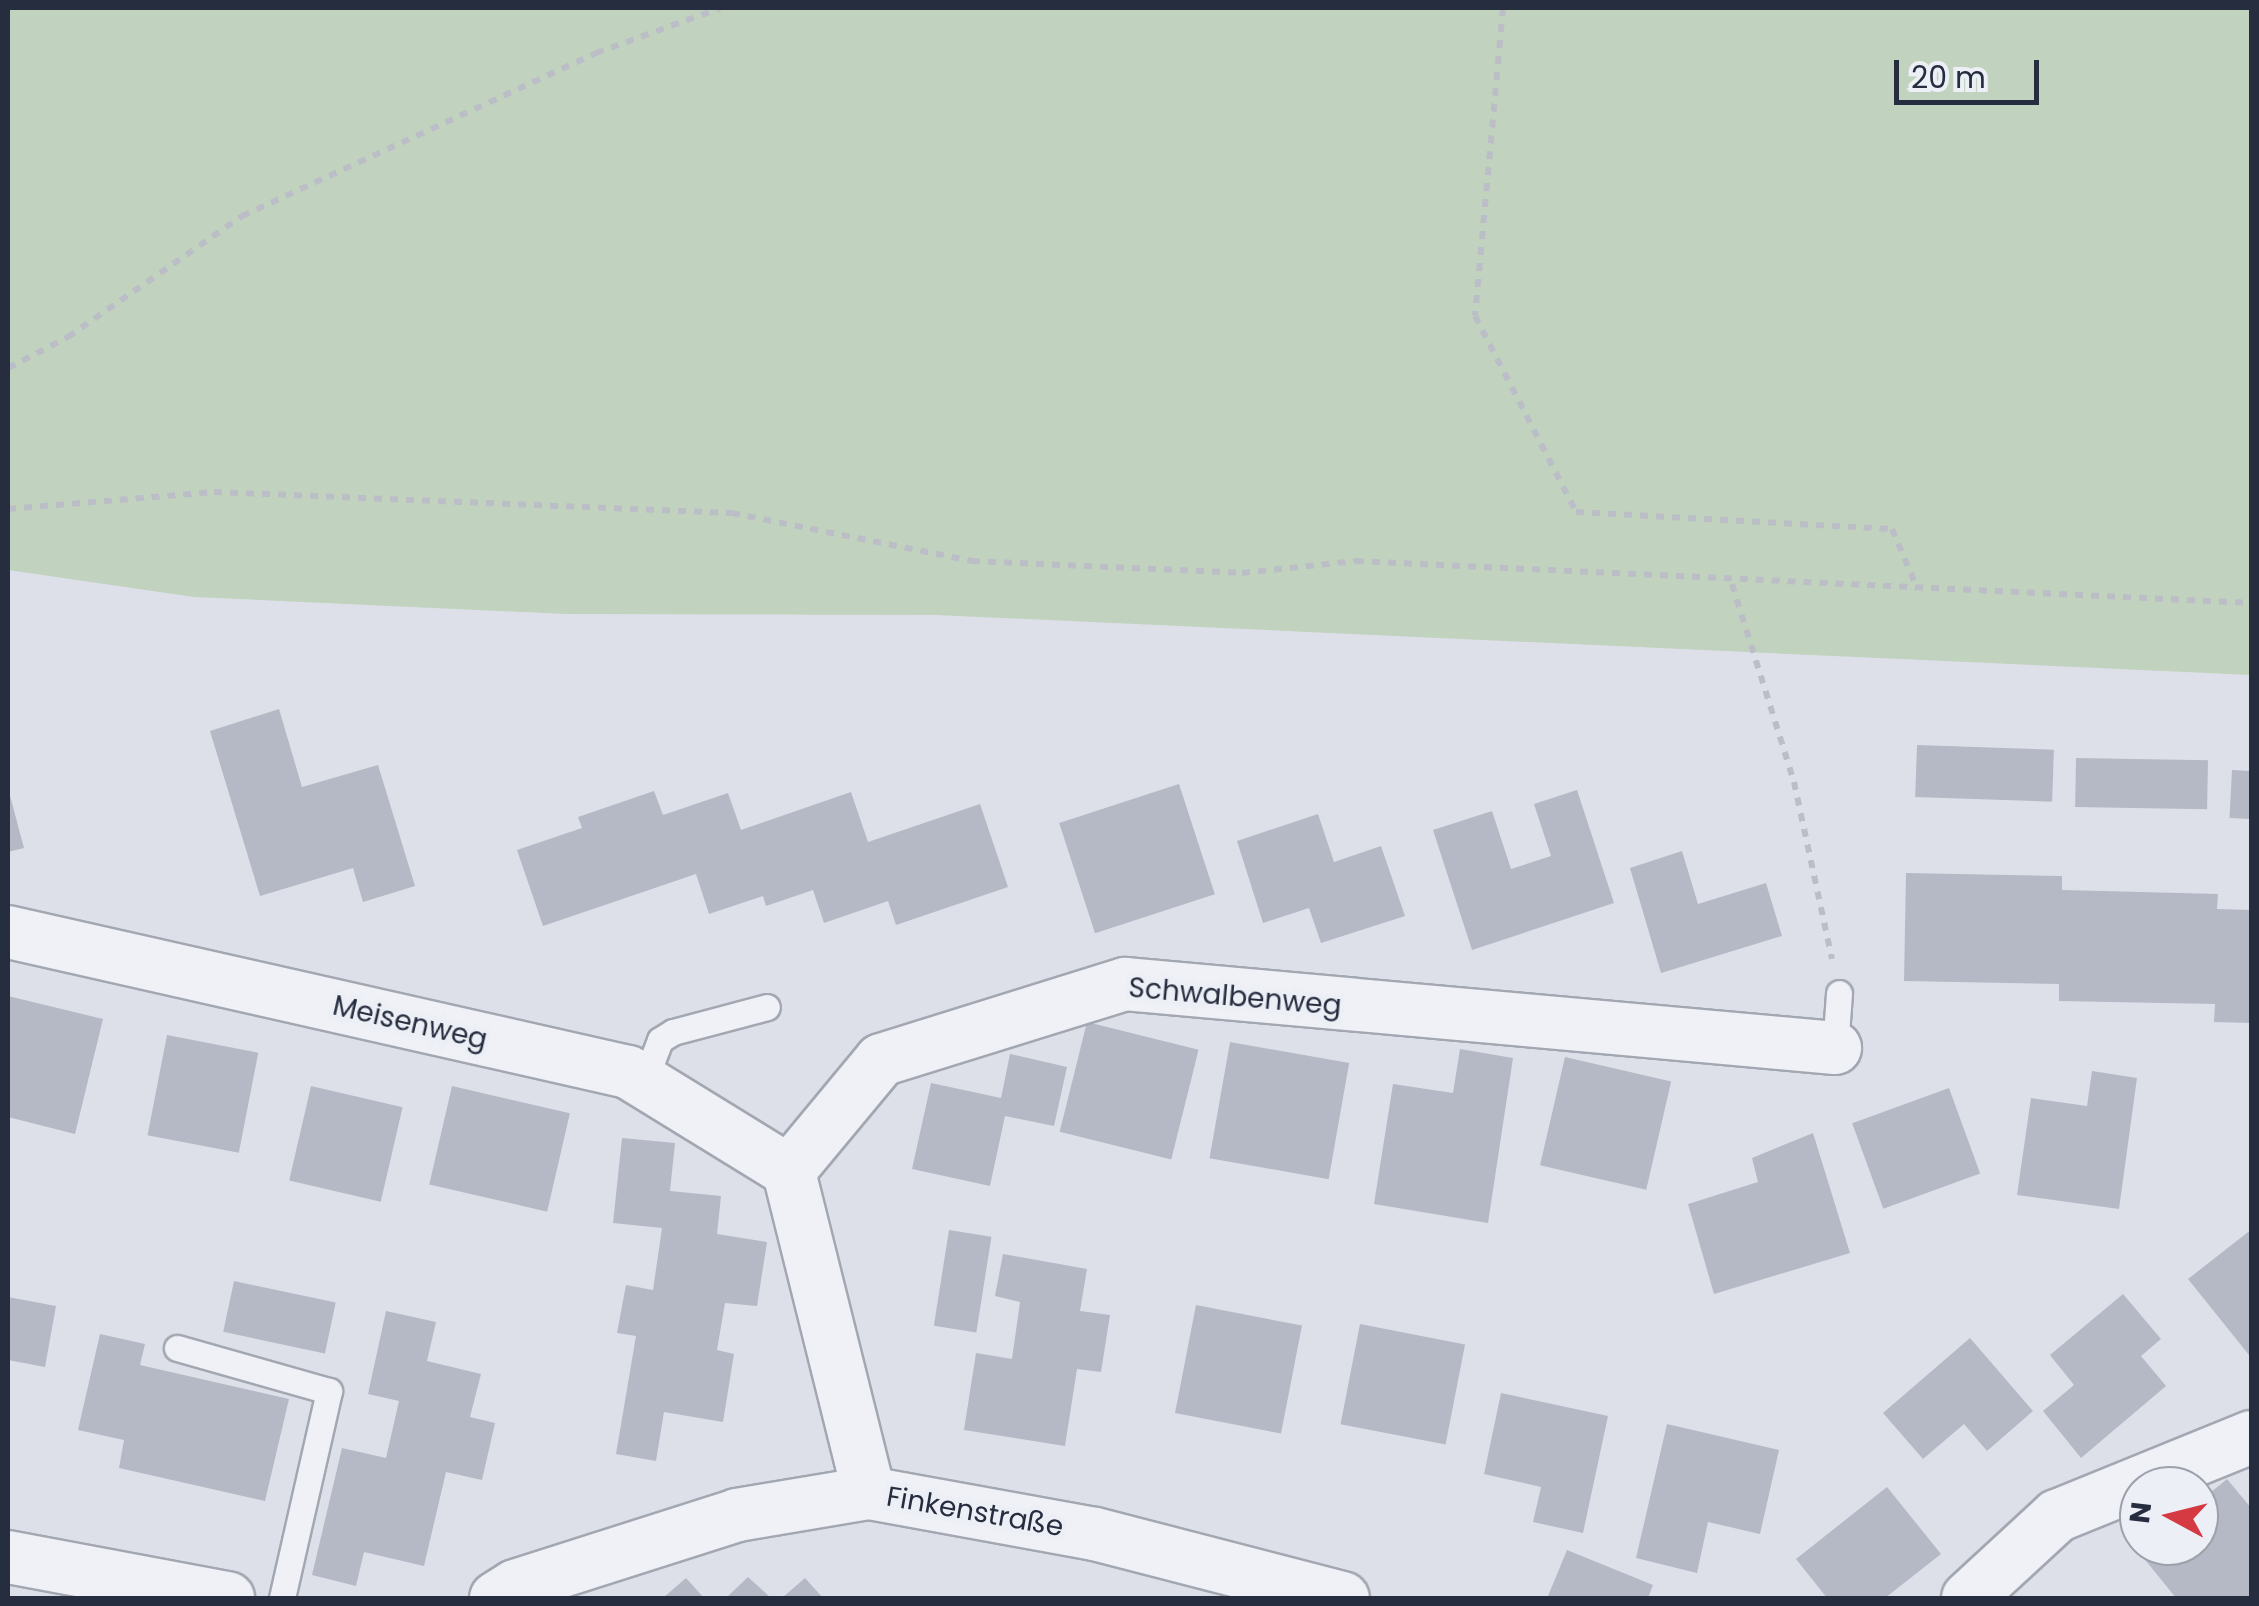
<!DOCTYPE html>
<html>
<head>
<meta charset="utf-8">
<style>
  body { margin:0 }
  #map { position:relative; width:2259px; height:1606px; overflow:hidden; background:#dde0e8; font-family:Poppins,sans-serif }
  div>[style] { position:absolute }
  .green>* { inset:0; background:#c1d2be }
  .building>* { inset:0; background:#b4b9c5; transform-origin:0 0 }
  .path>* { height:6px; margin-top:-3px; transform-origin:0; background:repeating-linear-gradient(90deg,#bbbec6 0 8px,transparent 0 16px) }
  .roads { filter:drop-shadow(2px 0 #a2a7b2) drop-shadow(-2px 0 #a2a7b2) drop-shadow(0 2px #a2a7b2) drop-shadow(0 -2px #a2a7b2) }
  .service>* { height:25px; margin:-12.5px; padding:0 12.5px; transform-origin:12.5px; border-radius:12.5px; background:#f0f1f6 }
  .minor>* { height:52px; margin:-26px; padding:0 26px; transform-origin:26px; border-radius:26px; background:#f0f1f6 }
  span { translate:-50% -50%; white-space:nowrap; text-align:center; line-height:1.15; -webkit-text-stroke:10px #eceff5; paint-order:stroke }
  .street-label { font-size:28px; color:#262d3f }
  .frame { position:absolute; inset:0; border:10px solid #262d3f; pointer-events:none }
  .north { position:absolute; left:2119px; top:1466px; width:100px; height:100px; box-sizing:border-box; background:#eceff5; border:2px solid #9da1ac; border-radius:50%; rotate:277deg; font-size:28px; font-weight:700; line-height:40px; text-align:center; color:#262d3f }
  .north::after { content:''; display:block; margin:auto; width:35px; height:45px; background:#d53a43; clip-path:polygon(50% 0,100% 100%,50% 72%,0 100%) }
  .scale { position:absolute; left:1894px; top:60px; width:145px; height:45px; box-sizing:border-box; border:5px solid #262d3f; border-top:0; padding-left:12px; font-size:30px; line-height:35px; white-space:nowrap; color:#262d3f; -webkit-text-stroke:8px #eceff5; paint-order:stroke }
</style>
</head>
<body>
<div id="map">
  <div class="green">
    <i style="clip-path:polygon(8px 8px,2251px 8px,2251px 675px,937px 615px,567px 614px,194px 597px,8px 570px)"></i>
  </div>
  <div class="building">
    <i style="clip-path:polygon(279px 709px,302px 787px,378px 765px,415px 886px,363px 902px,353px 868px,260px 896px,210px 731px)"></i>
    <i style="left:1917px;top:745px;width:137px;height:52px;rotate:2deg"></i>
    <i style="left:2076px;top:758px;width:132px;height:49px;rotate:1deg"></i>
    <i style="left:2232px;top:770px;width:20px;height:48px;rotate:3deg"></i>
    <i style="left:1179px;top:784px;width:116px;height:126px;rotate:72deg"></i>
    <i style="clip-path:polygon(8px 788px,24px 848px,8px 852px)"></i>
    <i style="clip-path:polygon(1577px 790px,1614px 903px,1472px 950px,1433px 830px,1492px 811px,1511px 869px,1551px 856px,1534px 804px)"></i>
    <i style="clip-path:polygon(654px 791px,663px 815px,728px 793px,741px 830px,851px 792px,868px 842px,980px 804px,1008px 887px,896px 925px,888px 901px,824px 923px,813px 890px,766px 906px,763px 896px,709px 914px,696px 874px,543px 926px,517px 850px,582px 828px,578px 817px)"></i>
    <i style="clip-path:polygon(1318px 814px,1334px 862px,1381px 846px,1405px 916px,1321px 943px,1309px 908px,1263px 923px,1237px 841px)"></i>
    <i style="clip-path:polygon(1682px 851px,1698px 904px,1766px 883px,1782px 936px,1661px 973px,1630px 868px)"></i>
    <i style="clip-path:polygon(1906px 873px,2062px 876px,2062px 890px,2218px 894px,2217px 909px,2252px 910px,2252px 1023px,2214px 1022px,2215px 1004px,2059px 1001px,2059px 984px,1904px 981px)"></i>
    <i style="clip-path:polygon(8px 996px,103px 1019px,75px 1134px,8px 1117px)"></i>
    <i style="left:1087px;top:1022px;width:115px;height:113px;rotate:14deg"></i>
    <i style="left:167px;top:1035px;width:93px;height:102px;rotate:11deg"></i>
    <i style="left:1230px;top:1042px;width:121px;height:118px;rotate:10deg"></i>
    <i style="clip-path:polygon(1460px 1049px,1513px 1058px,1488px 1223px,1374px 1204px,1393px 1084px,1453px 1093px)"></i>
    <i style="clip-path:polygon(1010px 1054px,1067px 1067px,1054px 1126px,1005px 1116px,990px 1186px,912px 1169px,931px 1083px,1001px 1098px)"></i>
    <i style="left:1565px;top:1057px;width:109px;height:111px;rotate:13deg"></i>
    <i style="clip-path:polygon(2092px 1071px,2137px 1078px,2119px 1209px,2017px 1195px,2031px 1098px,2087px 1106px)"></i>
    <i style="left:311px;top:1086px;width:94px;height:97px;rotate:13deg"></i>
    <i style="left:452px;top:1086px;width:121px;height:101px;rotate:13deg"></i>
    <i style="left:1949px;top:1088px;width:91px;height:103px;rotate:70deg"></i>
    <i style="clip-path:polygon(1813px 1133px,1850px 1253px,1714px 1294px,1688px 1204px,1758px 1182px,1752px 1158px)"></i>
    <i style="clip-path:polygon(622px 1138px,675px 1143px,670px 1191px,721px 1196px,717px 1234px,767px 1242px,757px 1306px,725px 1303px,717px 1350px,734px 1354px,723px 1422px,664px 1412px,656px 1461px,616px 1454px,636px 1336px,617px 1333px,626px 1285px,653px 1290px,662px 1228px,613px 1223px)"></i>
    <i style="clip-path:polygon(2252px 1229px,2252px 1354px,2249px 1355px,2188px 1279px)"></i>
    <i style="left:949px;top:1230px;width:43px;height:97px;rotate:9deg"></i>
    <i style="clip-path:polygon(1003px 1254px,1087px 1269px,1080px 1311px,1110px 1315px,1101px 1372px,1077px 1369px,1065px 1446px,964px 1430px,976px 1353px,1012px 1359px,1020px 1302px,995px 1296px)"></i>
    <i style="left:234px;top:1281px;width:104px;height:52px;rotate:12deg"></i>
    <i style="clip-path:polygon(2123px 1294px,2161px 1339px,2141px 1356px,2166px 1386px,2081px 1458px,2043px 1411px,2074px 1385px,2050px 1355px)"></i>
    <i style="clip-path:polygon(8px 1297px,56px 1306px,45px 1367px,8px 1360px)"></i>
    <i style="left:1196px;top:1305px;width:108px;height:110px;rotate:11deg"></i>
    <i style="clip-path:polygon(386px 1311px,436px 1322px,427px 1361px,481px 1374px,470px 1417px,495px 1423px,482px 1480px,446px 1472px,424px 1566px,364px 1552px,356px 1586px,312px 1575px,342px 1448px,386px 1458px,399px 1401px,368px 1394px)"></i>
    <i style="left:1360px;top:1324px;width:107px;height:102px;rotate:11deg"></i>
    <i style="clip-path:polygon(100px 1334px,145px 1344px,140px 1365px,289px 1399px,265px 1501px,119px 1468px,124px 1440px,78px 1430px)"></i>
    <i style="clip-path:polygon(1970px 1338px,2033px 1411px,1987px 1451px,1964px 1424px,1923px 1459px,1883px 1413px)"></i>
    <i style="clip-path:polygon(1501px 1393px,1608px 1416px,1583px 1533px,1533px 1522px,1541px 1487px,1484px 1474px)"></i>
    <i style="clip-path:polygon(1667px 1424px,1779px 1450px,1760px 1534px,1708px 1522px,1697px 1573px,1636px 1558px)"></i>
    <i style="clip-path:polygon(2227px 1479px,2252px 1509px,2252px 1598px,2176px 1598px,2138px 1551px,2199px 1546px,2199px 1502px)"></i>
    <i style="clip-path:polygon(1887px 1487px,1941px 1554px,1885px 1598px,1827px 1598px,1796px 1559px)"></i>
    <i style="clip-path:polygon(1567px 1550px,1653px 1585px,1648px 1598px,1548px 1596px)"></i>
    <i style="clip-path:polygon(748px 1577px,771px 1598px,726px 1598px)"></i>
    <i style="clip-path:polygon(686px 1578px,704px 1598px,663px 1598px)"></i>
    <i style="clip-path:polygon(805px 1578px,823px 1598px,782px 1598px)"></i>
  </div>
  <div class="path">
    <i style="left:1503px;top:8px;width:309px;rotate:95.2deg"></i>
    <i style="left:1475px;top:316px;width:220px;rotate:62.7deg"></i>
    <i style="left:1576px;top:512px;width:316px;rotate:3.1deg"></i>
    <i style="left:1892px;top:529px;width:66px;rotate:66.9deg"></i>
    <i style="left:8px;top:368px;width:68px;rotate:-27.3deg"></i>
    <i style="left:68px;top:337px;width:212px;rotate:-34.8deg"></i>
    <i style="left:242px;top:216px;width:390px;rotate:-24.7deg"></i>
    <i style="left:596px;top:53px;width:132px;rotate:-19.9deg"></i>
    <i style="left:8px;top:509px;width:207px;rotate:-4.7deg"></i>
    <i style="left:214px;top:492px;width:518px;rotate:2.32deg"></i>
    <i style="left:732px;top:513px;width:245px;rotate:11.3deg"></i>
    <i style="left:972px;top:561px;width:270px;rotate:2.5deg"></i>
    <i style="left:1242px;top:573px;width:115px;rotate:-6deg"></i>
    <i style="left:1356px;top:561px;width:897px;rotate:2.68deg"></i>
    <i style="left:1732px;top:584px;width:207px;rotate:72.6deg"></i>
    <i style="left:1794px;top:782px;width:181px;rotate:77.9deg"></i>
  </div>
  <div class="roads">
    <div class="service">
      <i style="left:1835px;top:1048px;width:55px;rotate:-85.8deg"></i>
      <i style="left:644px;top:1082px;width:45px;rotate:-69.1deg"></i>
      <i style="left:660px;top:1040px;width:15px;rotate:-32deg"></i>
      <i style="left:673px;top:1032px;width:97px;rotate:-14.9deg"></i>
      <i style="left:177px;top:1348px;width:158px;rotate:15.8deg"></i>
      <i style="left:329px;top:1391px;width:212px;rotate:102.8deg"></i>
    </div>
    <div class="minor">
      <i style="left:8px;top:932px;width:636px;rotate:12.72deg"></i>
      <i style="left:628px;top:1072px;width:189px;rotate:31.6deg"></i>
      <i style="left:869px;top:1493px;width:332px;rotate:-104deg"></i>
      <i style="left:789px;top:1171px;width:144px;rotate:-50.3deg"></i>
      <i style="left:881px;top:1060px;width:256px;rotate:-17.3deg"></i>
      <i style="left:1125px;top:984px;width:713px;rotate:5.15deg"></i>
      <i style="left:8px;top:1557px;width:224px;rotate:10.6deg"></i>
      <i style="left:496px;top:1598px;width:22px;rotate:-32deg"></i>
      <i style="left:515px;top:1586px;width:233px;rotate:-17.7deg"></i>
      <i style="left:737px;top:1515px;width:134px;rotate:-9.5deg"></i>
      <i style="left:869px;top:1493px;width:230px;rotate:10.3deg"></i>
      <i style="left:1095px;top:1534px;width:256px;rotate:14.5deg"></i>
      <i style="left:1968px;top:1598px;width:121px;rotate:-42.7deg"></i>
      <i style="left:2057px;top:1516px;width:210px;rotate:-22.1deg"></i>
    </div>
  </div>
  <div class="street-label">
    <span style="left:1235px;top:997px;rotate:5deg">Schwalbenweg</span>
    <span style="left:410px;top:1023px;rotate:13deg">Meisenweg</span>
    <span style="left:975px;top:1512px;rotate:10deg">Finkenstraße</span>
  </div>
  <div class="frame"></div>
  <div class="north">N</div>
  <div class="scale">20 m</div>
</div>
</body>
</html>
